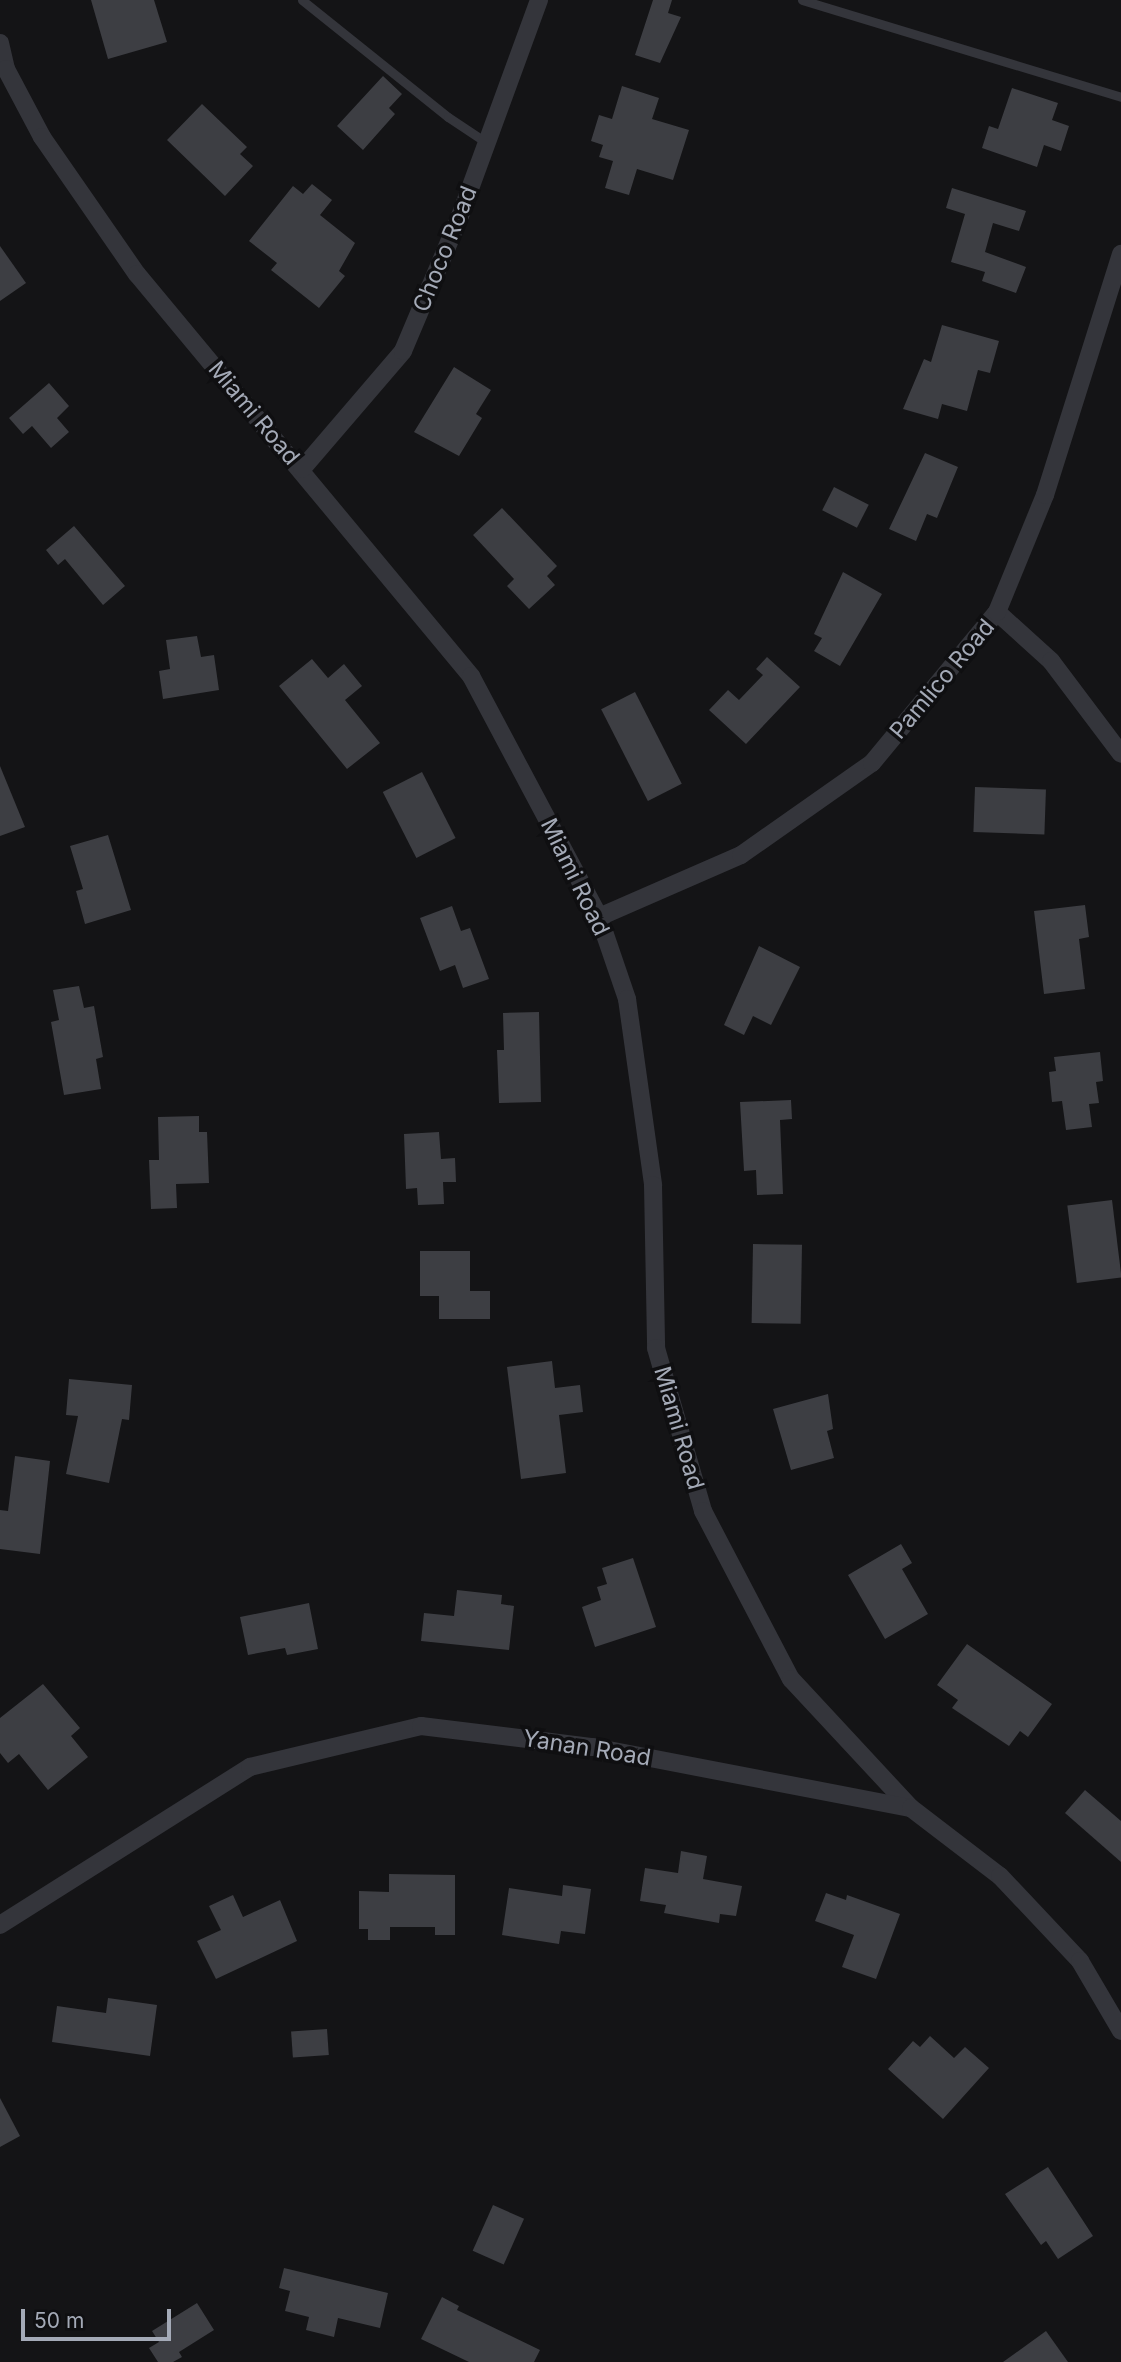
<!DOCTYPE html>
<html>
<head>
<meta charset="utf-8">
<style>
  body { margin:0 }
  #map { position:relative; width:1121px; height:2362px; overflow:hidden; background:#141416; font-family:Inter,sans-serif }
  div>[style] { position:absolute }
  .building>* { inset:0; background:#3d3e43; transform-origin:0 0 }
  .lane>* { height:9px; margin:-4.5px; padding:0 4.5px; transform-origin:4.5px; border-radius:4.5px; background:#34353b }
  .street>* { height:18px; margin:-9px; padding:0 9px; transform-origin:9px; border-radius:9px; background:#34353b }
  span { translate:-50% -50%; white-space:nowrap; text-align:center; line-height:1.15; -webkit-text-stroke:7px #0f0f11; paint-order:stroke }
  .street-label { font-size:23px; color:#a4aab7 }
  .scale { position:absolute; left:21px; top:2309px; width:150px; height:32px; box-sizing:border-box; border:4px solid #a4aab7; border-top:0; padding-left:9px; font-size:21px; line-height:24px; white-space:nowrap; color:#a4aab7; -webkit-text-stroke:5px #0f0f11; paint-order:stroke }
</style>
</head>
<body>
<div id="map">
  <div class="building">
    <i style="clip-path:polygon(91px 0,154px 0,167px 42px,108px 59px)"></i>
    <i style="clip-path:polygon(653px 0,672px 0,668px 13px,681px 17px,660px 63px,635px 55px)"></i>
    <i style="clip-path:polygon(383px 76px,402px 94px,389px 108px,395px 114px,363px 150px,337px 126px)"></i>
    <i style="clip-path:polygon(622px 86px,659px 98px,652px 119px,689px 130px,673px 180px,637px 169px,629px 195px,605px 188px,613px 161px,599px 157px,603px 145px,591px 141px,599px 115px,612px 119px)"></i>
    <i style="clip-path:polygon(1012px 88px,1058px 103px,1052px 120px,1069px 126px,1061px 151px,1044px 145px,1037px 167px,982px 148px,989px 126px,998px 129px)"></i>
    <i style="clip-path:polygon(202px 104px,247px 147px,240px 154px,253px 166px,225px 196px,167px 140px)"></i>
    <i style="clip-path:polygon(312px 184px,332px 200px,320px 215px,355px 243px,339px 271px,345px 276px,319px 308px,271px 270px,277px 263px,249px 241px,293px 186px,303px 194px)"></i>
    <i style="clip-path:polygon(952px 188px,1026px 211px,1019px 231px,993px 223px,985px 252px,1026px 267px,1016px 293px,982px 281px,985px 272px,951px 262px,965px 214px,946px 208px)"></i>
    <i style="clip-path:polygon(0 246px,26px 283px,0 301px)"></i>
    <i style="clip-path:polygon(942px 325px,999px 341px,990px 373px,978px 370px,967px 411px,942px 404px,938px 419px,903px 409px,924px 359px,931px 362px)"></i>
    <i style="clip-path:polygon(454px 367px,491px 390px,476px 414px,482px 418px,459px 456px,414px 432px)"></i>
    <i style="clip-path:polygon(49px 383px,69px 406px,57px 418px,69px 432px,51px 448px,32px 426px,23px 434px,9px 418px)"></i>
    <i style="clip-path:polygon(925px 453px,958px 467px,937px 518px,927px 514px,916px 541px,889px 529px)"></i>
    <i style="left:834px;top:487px;width:39px;height:26px;rotate:27deg"></i>
    <i style="clip-path:polygon(502px 508px,557px 566px,547px 576px,555px 585px,529px 609px,507px 586px,514px 579px,473px 535px)"></i>
    <i style="clip-path:polygon(74px 526px,125px 586px,103px 605px,65px 559px,58px 565px,46px 550px)"></i>
    <i style="clip-path:polygon(843px 572px,882px 594px,840px 666px,814px 651px,822px 638px,814px 634px)"></i>
    <i style="clip-path:polygon(197px 636px,201px 657px,214px 655px,219px 690px,163px 699px,159px 671px,170px 669px,166px 640px)"></i>
    <i style="clip-path:polygon(767px 657px,800px 687px,746px 744px,709px 710px,728px 690px,739px 700px,763px 675px,756px 669px)"></i>
    <i style="clip-path:polygon(312px 659px,328px 678px,344px 664px,362px 686px,345px 700px,380px 743px,347px 769px,279px 686px)"></i>
    <i style="left:635px;top:692px;width:103px;height:38px;rotate:63deg"></i>
    <i style="clip-path:polygon(0 766px,25px 827px,0 836px)"></i>
    <i style="left:422px;top:772px;width:74px;height:44px;rotate:63deg"></i>
    <i style="left:975px;top:787px;width:71px;height:45px;rotate:2deg"></i>
    <i style="clip-path:polygon(108px 835px,131px 910px,85px 924px,76px 891px,83px 889px,70px 846px)"></i>
    <i style="clip-path:polygon(1085px 905px,1089px 937px,1079px 939px,1085px 989px,1044px 994px,1034px 911px)"></i>
    <i style="clip-path:polygon(452px 906px,461px 931px,470px 928px,489px 979px,463px 988px,455px 965px,440px 971px,420px 918px)"></i>
    <i style="clip-path:polygon(759px 946px,800px 967px,771px 1025px,753px 1016px,744px 1035px,724px 1025px)"></i>
    <i style="clip-path:polygon(79px 986px,84px 1008px,94px 1006px,103px 1057px,96px 1059px,101px 1089px,64px 1095px,51px 1022px,59px 1020px,53px 990px)"></i>
    <i style="clip-path:polygon(539px 1012px,541px 1102px,499px 1103px,497px 1050px,504px 1050px,503px 1013px)"></i>
    <i style="clip-path:polygon(1100px 1052px,1103px 1081px,1096px 1082px,1099px 1103px,1089px 1104px,1092px 1127px,1066px 1130px,1062px 1101px,1052px 1102px,1049px 1072px,1056px 1071px,1054px 1057px)"></i>
    <i style="clip-path:polygon(791px 1100px,792px 1119px,780px 1120px,783px 1194px,757px 1195px,756px 1170px,744px 1171px,740px 1102px)"></i>
    <i style="clip-path:polygon(199px 1116px,199px 1132px,207px 1132px,209px 1183px,176px 1184px,177px 1208px,151px 1209px,149px 1160px,159px 1160px,158px 1117px)"></i>
    <i style="clip-path:polygon(439px 1132px,441px 1159px,455px 1158px,456px 1182px,443px 1182px,444px 1204px,418px 1205px,417px 1188px,406px 1189px,404px 1134px)"></i>
    <i style="left:1112px;top:1200px;width:78px;height:45px;rotate:83deg"></i>
    <i style="left:753px;top:1244px;width:49px;height:79px;rotate:1deg"></i>
    <i style="clip-path:polygon(420px 1251px,470px 1251px,470px 1291px,490px 1291px,490px 1319px,439px 1319px,439px 1296px,420px 1296px)"></i>
    <i style="clip-path:polygon(552px 1361px,555px 1388px,580px 1385px,583px 1412px,559px 1415px,566px 1473px,521px 1479px,507px 1367px)"></i>
    <i style="clip-path:polygon(69px 1379px,132px 1385px,129px 1420px,122px 1419px,109px 1483px,66px 1474px,78px 1416px,66px 1415px)"></i>
    <i style="clip-path:polygon(828px 1394px,833px 1429px,827px 1431px,834px 1458px,791px 1470px,773px 1409px)"></i>
    <i style="clip-path:polygon(15px 1456px,50px 1461px,40px 1554px,0 1549px,0 1510px,8px 1511px)"></i>
    <i style="clip-path:polygon(901px 1544px,912px 1563px,902px 1569px,928px 1614px,885px 1639px,848px 1575px)"></i>
    <i style="clip-path:polygon(633px 1558px,656px 1627px,595px 1647px,582px 1607px,601px 1600px,597px 1587px,607px 1584px,602px 1568px)"></i>
    <i style="clip-path:polygon(457px 1590px,502px 1595px,501px 1604px,514px 1606px,509px 1650px,421px 1641px,424px 1613px,454px 1616px)"></i>
    <i style="clip-path:polygon(309px 1603px,318px 1649px,287px 1655px,285px 1648px,248px 1655px,240px 1617px)"></i>
    <i style="clip-path:polygon(967px 1644px,1052px 1704px,1028px 1737px,1020px 1731px,1009px 1746px,952px 1708px,958px 1700px,937px 1685px)"></i>
    <i style="clip-path:polygon(43px 1684px,80px 1728px,71px 1736px,88px 1757px,48px 1790px,19px 1754px,8px 1763px,0 1753px,0 1718px)"></i>
    <i style="clip-path:polygon(1085px 1790px,1121px 1821px,1121px 1862px,1065px 1813px)"></i>
    <i style="clip-path:polygon(681px 1851px,707px 1856px,703px 1879px,742px 1886px,736px 1916px,720px 1914px,719px 1923px,664px 1913px,666px 1905px,640px 1901px,645px 1868px,678px 1873px)"></i>
    <i style="clip-path:polygon(389px 1874px,455px 1875px,455px 1935px,435px 1935px,435px 1927px,390px 1927px,390px 1940px,368px 1940px,368px 1929px,359px 1929px,359px 1891px,389px 1892px)"></i>
    <i style="clip-path:polygon(563px 1885px,591px 1889px,585px 1934px,561px 1931px,559px 1944px,502px 1935px,509px 1888px,562px 1896px)"></i>
    <i style="clip-path:polygon(826px 1893px,846px 1900px,847px 1895px,900px 1914px,876px 1979px,842px 1967px,854px 1935px,815px 1921px)"></i>
    <i style="clip-path:polygon(233px 1895px,243px 1917px,280px 1900px,297px 1941px,216px 1979px,197px 1941px,221px 1930px,209px 1906px)"></i>
    <i style="clip-path:polygon(108px 1998px,157px 2005px,150px 2056px,52px 2042px,57px 2006px,106px 2013px)"></i>
    <i style="left:327px;top:2029px;width:26px;height:36px;rotate:86deg"></i>
    <i style="clip-path:polygon(930px 2036px,954px 2058px,965px 2047px,989px 2068px,943px 2119px,888px 2069px,913px 2041px,920px 2047px)"></i>
    <i style="clip-path:polygon(0 2098px,20px 2136px,0 2147px)"></i>
    <i style="clip-path:polygon(1048px 2167px,1093px 2236px,1058px 2259px,1046px 2241px,1041px 2245px,1005px 2194px)"></i>
    <i style="left:493px;top:2205px;width:34px;height:50px;rotate:24deg"></i>
    <i style="clip-path:polygon(284px 2268px,388px 2293px,380px 2328px,338px 2318px,334px 2337px,306px 2330px,309px 2317px,285px 2311px,290px 2291px,279px 2288px)"></i>
    <i style="clip-path:polygon(442px 2297px,459px 2306px,457px 2310px,540px 2350px,534px 2362px,469px 2362px,421px 2339px)"></i>
    <i style="clip-path:polygon(197px 2303px,214px 2330px,179px 2352px,182px 2357px,173px 2362px,158px 2362px,149px 2348px,159px 2342px,152px 2331px)"></i>
    <i style="clip-path:polygon(1046px 2331px,1068px 2362px,1003px 2362px)"></i>
  </div>
  <div class="lane">
    <i style="left:302px;top:0;width:187px;rotate:38.7deg"></i>
    <i style="left:448px;top:117px;width:47px;rotate:33.7deg"></i>
    <i style="left:802px;top:0;width:333px;rotate:16.9deg"></i>
  </div>
  <div class="street">
    <i style="left:0;top:43px;width:27px;rotate:77deg"></i>
    <i style="left:6px;top:69px;width:77px;rotate:62.1deg"></i>
    <i style="left:42px;top:137px;width:167px;rotate:55.3deg"></i>
    <i style="left:137px;top:274px;width:523px;rotate:50.28deg"></i>
    <i style="left:471px;top:676px;width:273px;rotate:62deg"></i>
    <i style="left:599px;top:917px;width:87px;rotate:71.1deg"></i>
    <i style="left:627px;top:999px;width:188px;rotate:82deg"></i>
    <i style="left:653px;top:1185px;width:163px;rotate:88.9deg"></i>
    <i style="left:656px;top:1348px;width:170px;rotate:73.9deg"></i>
    <i style="left:703px;top:1511px;width:190px;rotate:62.4deg"></i>
    <i style="left:791px;top:1679px;width:176px;rotate:47.1deg"></i>
    <i style="left:302px;top:469px;width:155px;rotate:-49.4deg"></i>
    <i style="left:403px;top:351px;width:147px;rotate:-67.1deg"></i>
    <i style="left:460px;top:216px;width:230px;rotate:-69.9deg"></i>
    <i style="left:997px;top:612px;width:73px;rotate:42.2deg"></i>
    <i style="left:1051px;top:661px;width:116px;rotate:53deg"></i>
    <i style="left:599px;top:917px;width:155px;rotate:-23.6deg"></i>
    <i style="left:741px;top:855px;width:160px;rotate:-35.1deg"></i>
    <i style="left:872px;top:763px;width:196px;rotate:-50.4deg"></i>
    <i style="left:997px;top:612px;width:126px;rotate:-67.7deg"></i>
    <i style="left:1045px;top:495px;width:253px;rotate:-72.5deg"></i>
    <i style="left:0;top:1925px;width:296px;rotate:-32.3deg"></i>
    <i style="left:250px;top:1767px;width:176px;rotate:-13.5deg"></i>
    <i style="left:421px;top:1726px;width:173px;rotate:7deg"></i>
    <i style="left:593px;top:1747px;width:324px;rotate:10.9deg"></i>
    <i style="left:911px;top:1808px;width:112px;rotate:37.4deg"></i>
    <i style="left:1000px;top:1876px;width:117px;rotate:46.7deg"></i>
    <i style="left:1080px;top:1961px;width:81px;rotate:59.6deg"></i>
  </div>
  <div class="street-label">
    <span style="left:445px;top:249px;rotate:-68deg">Choco Road</span>
    <span style="left:254px;top:413px;rotate:50deg">Miami Road</span>
    <span style="left:942px;top:679px;rotate:-50deg">Pamlico Road</span>
    <span style="left:575px;top:877px;rotate:64deg">Miami Road</span>
    <span style="left:679px;top:1428px;rotate:74deg">Miami Road</span>
    <span style="left:587px;top:1748px;rotate:9deg">Yanan Road</span>
  </div>
  <div class="scale">50 m</div>
</div>
</body>
</html>
